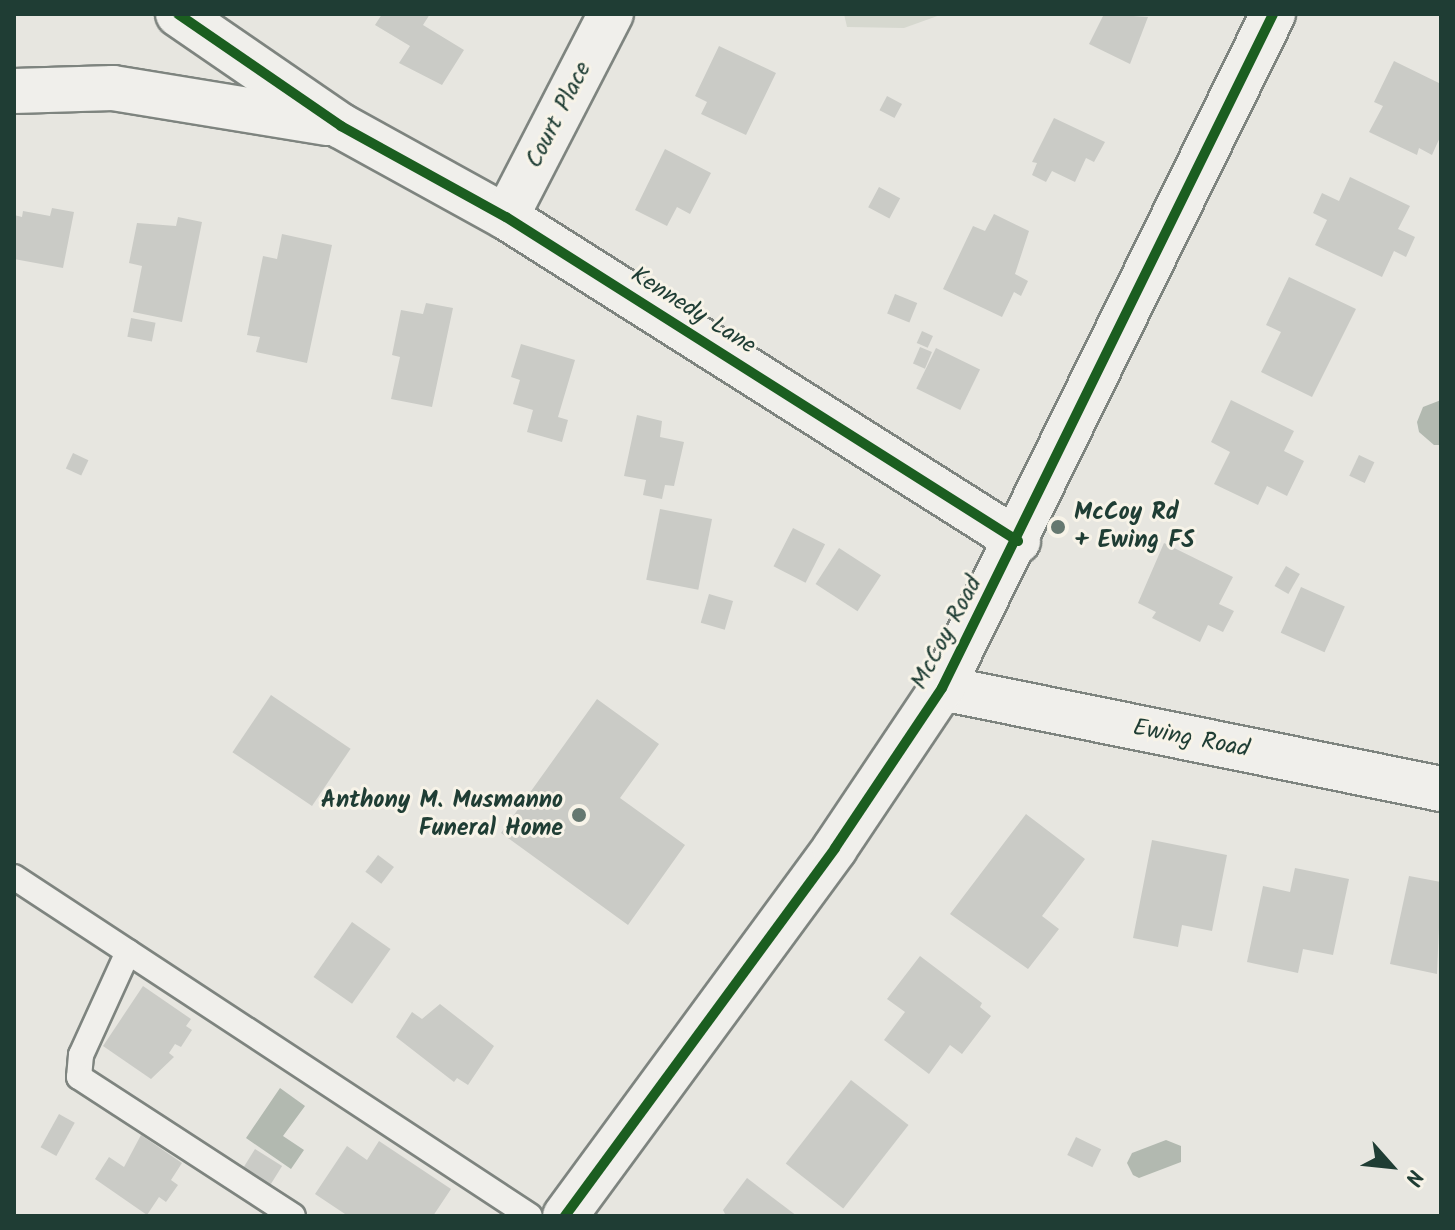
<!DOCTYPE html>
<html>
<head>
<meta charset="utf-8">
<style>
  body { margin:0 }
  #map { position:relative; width:1455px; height:1230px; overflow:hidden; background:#e7e6e0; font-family:Kalam,sans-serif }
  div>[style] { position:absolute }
  .green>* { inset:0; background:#d6d8cf }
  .water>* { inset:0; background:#b2b9b0 }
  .building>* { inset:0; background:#cacbc6; transform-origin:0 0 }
  .roads { filter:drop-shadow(2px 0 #7e847f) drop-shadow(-2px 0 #7e847f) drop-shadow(0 2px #7e847f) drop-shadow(0 -2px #7e847f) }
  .lane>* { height:24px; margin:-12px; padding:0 12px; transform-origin:12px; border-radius:12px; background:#f0efeb }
  .street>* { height:44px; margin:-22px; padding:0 22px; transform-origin:22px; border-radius:22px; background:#f0efeb }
  .secondary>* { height:44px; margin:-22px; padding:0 22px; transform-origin:22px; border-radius:22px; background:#f0efeb }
  .cycleway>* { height:10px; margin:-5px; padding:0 5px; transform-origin:5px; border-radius:5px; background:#1b5e20 }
  .dots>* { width:22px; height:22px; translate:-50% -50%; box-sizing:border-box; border:4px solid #f7f3e8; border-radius:50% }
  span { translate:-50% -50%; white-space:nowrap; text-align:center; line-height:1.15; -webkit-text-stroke:6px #f7f3e8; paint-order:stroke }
  .street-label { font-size:24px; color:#1f3d34 }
  .poi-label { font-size:24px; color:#1f3d34; font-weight:700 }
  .left { translate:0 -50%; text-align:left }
  .right { translate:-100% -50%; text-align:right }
  .frame { position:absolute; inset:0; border:16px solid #1f3d34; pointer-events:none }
  .north { position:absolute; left:1351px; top:1126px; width:80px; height:80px; -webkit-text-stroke:6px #f7f3e8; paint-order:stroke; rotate:117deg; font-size:22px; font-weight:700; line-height:32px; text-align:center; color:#1f3d34 }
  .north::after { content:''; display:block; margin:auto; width:28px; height:36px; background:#1f3d34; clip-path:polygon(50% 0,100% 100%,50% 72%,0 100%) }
</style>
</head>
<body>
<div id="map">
  <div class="green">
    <i style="clip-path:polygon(844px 14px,943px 14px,904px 28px,847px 27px)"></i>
  </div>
  <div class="water">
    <i style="clip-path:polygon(1441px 400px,1441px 445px,1434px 445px,1419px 432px,1417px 422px,1423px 407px)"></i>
    <i style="clip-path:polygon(280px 1088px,305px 1106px,283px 1136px,304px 1150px,291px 1169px,246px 1138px)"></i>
    <i style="clip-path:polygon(1166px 1140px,1181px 1146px,1181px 1162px,1139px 1178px,1133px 1175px,1127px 1163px,1132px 1153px)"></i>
  </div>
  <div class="building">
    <i style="clip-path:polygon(382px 14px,430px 14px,423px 25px,464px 50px,442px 85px,399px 63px,410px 46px,375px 25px)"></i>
    <i style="clip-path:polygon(1104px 14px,1148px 17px,1130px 64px,1089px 44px)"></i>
    <i style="clip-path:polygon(719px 46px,776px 73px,746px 135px,701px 114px,707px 102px,695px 96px)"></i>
    <i style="clip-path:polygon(1394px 61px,1441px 84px,1441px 135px,1432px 155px,1419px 148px,1417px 155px,1369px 132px,1383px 106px,1374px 102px)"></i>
    <i style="left:887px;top:96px;width:17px;height:16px;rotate:28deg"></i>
    <i style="clip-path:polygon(1054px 118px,1105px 142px,1094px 162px,1086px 158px,1075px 182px,1052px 171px,1046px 182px,1032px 175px,1037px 163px,1032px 162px)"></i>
    <i style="clip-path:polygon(665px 149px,711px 173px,690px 214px,677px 207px,667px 226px,635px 210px)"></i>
    <i style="clip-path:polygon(1350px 177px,1410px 206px,1398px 229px,1415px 237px,1406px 257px,1394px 251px,1382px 277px,1315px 245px,1327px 220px,1313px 213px,1322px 193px,1339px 201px)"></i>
    <i style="left:879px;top:187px;width:24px;height:23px;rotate:28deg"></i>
    <i style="clip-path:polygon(52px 208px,74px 212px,63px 268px,14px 259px,14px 215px,22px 217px,23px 211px,50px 216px)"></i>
    <i style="clip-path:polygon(994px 214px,1029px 231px,1015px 274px,1028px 281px,1021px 296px,1014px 292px,1002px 317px,943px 289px,973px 226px,985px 231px)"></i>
    <i style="clip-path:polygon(178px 217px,202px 222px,182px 322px,133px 312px,142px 266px,129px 263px,137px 223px,176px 226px)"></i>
    <i style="clip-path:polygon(282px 234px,332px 245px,307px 363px,256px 352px,260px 337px,247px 335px,263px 256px,277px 259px)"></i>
    <i style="clip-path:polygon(1289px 277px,1356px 309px,1312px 397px,1261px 372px,1281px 332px,1266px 325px)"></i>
    <i style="left:895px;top:294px;width:24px;height:21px;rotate:22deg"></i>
    <i style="clip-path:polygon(426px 303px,453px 308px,432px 407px,391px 399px,400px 357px,392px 355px,401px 310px,423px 314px)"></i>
    <i style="left:131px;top:318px;width:25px;height:19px;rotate:11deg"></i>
    <i style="left:922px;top:331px;width:12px;height:13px;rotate:24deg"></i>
    <i style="clip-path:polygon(521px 344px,575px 360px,558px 417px,568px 420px,562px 442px,527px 432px,533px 410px,513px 404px,520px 380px,511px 377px)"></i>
    <i style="left:920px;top:347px;width:13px;height:18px;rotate:23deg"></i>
    <i style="left:936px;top:348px;width:49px;height:45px;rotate:26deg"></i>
    <i style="clip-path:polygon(1231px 400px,1294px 431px,1284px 451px,1304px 461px,1287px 496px,1267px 486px,1258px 505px,1214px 484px,1230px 452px,1211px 442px)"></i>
    <i style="clip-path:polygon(637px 415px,662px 421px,660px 437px,684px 442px,674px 486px,665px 485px,662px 499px,643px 495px,646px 480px,624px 476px)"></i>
    <i style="left:73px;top:453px;width:17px;height:17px;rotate:25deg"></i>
    <i style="left:1359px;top:455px;width:17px;height:23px;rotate:25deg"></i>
    <i style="left:660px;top:509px;width:53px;height:72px;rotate:11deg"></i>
    <i style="left:793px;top:528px;width:36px;height:43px;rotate:27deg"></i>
    <i style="clip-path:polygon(1164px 543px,1233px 577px,1219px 604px,1234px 611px,1223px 632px,1208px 625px,1200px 642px,1152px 618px,1156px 612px,1138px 603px)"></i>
    <i style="left:839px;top:548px;width:50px;height:43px;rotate:33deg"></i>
    <i style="left:1286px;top:566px;width:16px;height:23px;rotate:30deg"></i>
    <i style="left:1301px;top:587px;width:48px;height:50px;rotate:24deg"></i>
    <i style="left:709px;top:594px;width:25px;height:30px;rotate:16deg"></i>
    <i style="left:271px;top:695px;width:96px;height:69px;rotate:34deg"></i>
    <i style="clip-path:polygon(597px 699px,659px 744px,620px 798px,685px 845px,628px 925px,501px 833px)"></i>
    <i style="clip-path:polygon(1026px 814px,1085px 859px,1042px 916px,1059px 929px,1028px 969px,950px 914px)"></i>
    <i style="clip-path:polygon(1152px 840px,1227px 855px,1212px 931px,1182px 925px,1178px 947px,1133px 938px)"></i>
    <i style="left:378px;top:855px;width:20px;height:21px;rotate:37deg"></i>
    <i style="clip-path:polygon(1295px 868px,1349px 879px,1333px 955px,1303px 949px,1298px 973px,1247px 962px,1263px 886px,1290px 892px)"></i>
    <i style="clip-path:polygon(1409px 876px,1441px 882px,1437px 974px,1390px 964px)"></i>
    <i style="left:352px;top:922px;width:47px;height:67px;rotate:35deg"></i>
    <i style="clip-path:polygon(920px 956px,982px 1003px,980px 1007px,991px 1016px,962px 1054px,950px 1045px,929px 1074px,884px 1040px,905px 1012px,887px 999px)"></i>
    <i style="clip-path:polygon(143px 986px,191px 1019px,186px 1026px,192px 1030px,181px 1047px,175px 1044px,169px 1053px,174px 1057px,151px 1079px,103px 1046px)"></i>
    <i style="clip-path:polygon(440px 1004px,494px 1046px,468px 1085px,457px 1078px,454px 1082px,396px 1037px,412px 1012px,422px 1019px)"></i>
    <i style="left:851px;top:1080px;width:73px;height:106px;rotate:38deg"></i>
    <i style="left:59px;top:1114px;width:18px;height:38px;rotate:29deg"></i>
    <i style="clip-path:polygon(141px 1135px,182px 1163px,171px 1180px,178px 1185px,166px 1202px,159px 1197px,147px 1215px,95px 1179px,109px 1157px,124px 1167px)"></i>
    <i style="left:1076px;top:1137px;width:28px;height:20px;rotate:26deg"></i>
    <i style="clip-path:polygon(379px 1141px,451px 1189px,433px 1216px,348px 1216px,315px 1194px,347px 1146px,367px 1160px)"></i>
    <i style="left:255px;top:1149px;width:32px;height:23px;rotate:32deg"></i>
    <i style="clip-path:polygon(747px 1178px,797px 1216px,726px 1216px,723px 1210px)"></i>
  </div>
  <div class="roads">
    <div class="lane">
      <i style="left:14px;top:877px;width:617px;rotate:33.3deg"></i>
      <i style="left:128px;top:952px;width:113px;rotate:114.5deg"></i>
      <i style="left:81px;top:1055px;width:22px;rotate:95deg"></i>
      <i style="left:79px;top:1077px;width:255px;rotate:33deg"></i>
    </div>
    <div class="street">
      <i style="left:178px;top:14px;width:198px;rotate:34.5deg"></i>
      <i style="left:341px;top:126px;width:188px;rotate:28.9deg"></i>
      <i style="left:506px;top:217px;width:606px;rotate:32.33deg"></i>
      <i style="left:14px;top:91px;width:99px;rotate:-1.7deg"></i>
      <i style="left:113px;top:88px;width:217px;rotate:9.3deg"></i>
      <i style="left:506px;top:217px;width:229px;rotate:-62.7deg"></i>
      <i style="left:942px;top:688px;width:509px;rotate:11.44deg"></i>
    </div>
    <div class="secondary">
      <i style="left:565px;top:1216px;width:456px;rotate:-53.7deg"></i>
      <i style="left:835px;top:848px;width:192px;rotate:-56.2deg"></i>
      <i style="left:942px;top:688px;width:751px;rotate:-63.84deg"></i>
    </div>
  </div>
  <div class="cycleway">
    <i style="left:178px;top:14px;width:198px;rotate:34.5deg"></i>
    <i style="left:341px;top:126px;width:188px;rotate:28.9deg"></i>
    <i style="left:506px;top:217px;width:606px;rotate:32.33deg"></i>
    <i style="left:565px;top:1216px;width:456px;rotate:-53.7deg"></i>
    <i style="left:835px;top:848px;width:192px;rotate:-56.2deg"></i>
    <i style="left:942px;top:688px;width:751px;rotate:-63.84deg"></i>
  </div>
  <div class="dots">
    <i style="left:1058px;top:527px;background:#657870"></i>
    <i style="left:579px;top:815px;background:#657870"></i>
  </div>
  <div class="street-label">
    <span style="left:559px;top:115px;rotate:-63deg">Court Place</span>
    <span style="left:693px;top:311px;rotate:32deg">Kennedy Lane</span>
    <span style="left:947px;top:633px;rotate:-62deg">McCoy Road</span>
    <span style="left:1191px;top:739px;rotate:11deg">Ewing Road</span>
  </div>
  <div class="poi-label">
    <span class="left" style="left:1074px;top:527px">McCoy Rd<br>+ Ewing FS</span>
    <span class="right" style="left:563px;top:815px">Anthony M. Musmanno<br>Funeral Home</span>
  </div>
  <div class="frame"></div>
  <div class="north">N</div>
</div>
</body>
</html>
